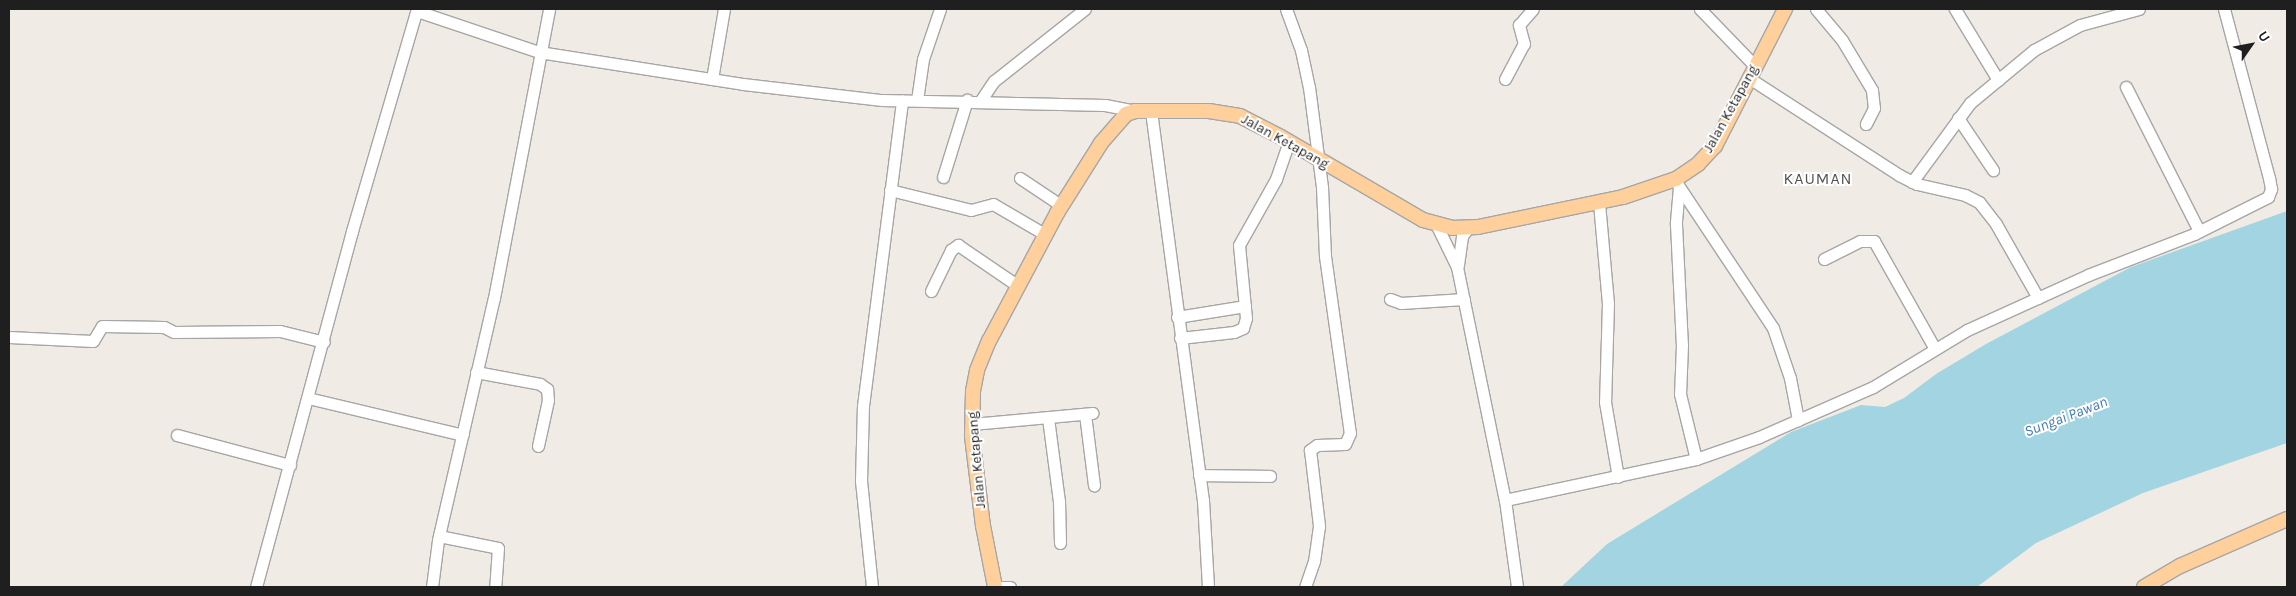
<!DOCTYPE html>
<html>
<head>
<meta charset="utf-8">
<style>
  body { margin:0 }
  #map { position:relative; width:2296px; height:596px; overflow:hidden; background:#f0ece5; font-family:Karla,sans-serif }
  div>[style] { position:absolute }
  .water>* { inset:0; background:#a2d5e1 }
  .roads { filter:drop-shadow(1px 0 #a6a6a6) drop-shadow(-1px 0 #a6a6a6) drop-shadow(0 1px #a6a6a6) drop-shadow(0 -1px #a6a6a6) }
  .minor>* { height:11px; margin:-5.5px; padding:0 5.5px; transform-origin:5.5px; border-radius:5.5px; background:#fff }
  .major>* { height:14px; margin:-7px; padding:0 7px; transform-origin:7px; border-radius:7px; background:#ffd09b }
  span { translate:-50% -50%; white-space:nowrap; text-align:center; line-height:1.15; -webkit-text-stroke:4px #fff; paint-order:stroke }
  .street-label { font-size:14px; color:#1f1f1f }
  .water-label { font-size:15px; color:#417bad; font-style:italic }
  .quarter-label { font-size:16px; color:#525252; letter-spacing:1px }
  .frame { position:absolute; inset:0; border:10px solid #1f1f1f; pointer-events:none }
  .north { position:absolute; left:2226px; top:20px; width:50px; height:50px; -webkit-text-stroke:4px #fff; paint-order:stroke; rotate:57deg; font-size:14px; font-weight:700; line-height:20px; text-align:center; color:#1f1f1f }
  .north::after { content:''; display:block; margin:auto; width:18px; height:22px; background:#1f1f1f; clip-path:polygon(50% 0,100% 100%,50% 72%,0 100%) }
</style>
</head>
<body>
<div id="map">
  <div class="water">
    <i style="clip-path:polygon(2287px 211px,2287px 443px,2143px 493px,2036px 543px,1977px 587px,1561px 587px,1607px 544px,1791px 432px,1861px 405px,1885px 407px,1904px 398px,1936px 374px,1986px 344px,2131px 267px)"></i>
  </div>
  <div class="roads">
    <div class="minor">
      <i style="left:1286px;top:9px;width:44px;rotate:69.9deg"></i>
      <i style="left:1301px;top:50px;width:38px;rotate:78deg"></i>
      <i style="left:1309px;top:87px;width:101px;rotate:82.6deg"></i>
      <i style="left:1322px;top:187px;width:69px;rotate:87.5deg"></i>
      <i style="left:1325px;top:256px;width:179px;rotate:82deg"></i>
      <i style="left:1350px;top:433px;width:12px;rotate:114deg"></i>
      <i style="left:1345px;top:444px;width:28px;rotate:178deg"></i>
      <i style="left:1317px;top:445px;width:9px;rotate:144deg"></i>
      <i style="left:1310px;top:450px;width:77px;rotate:83.2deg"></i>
      <i style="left:1319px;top:526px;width:35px;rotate:98deg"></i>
      <i style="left:1314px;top:561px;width:28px;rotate:109deg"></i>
      <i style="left:1700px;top:9px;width:79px;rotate:46deg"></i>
      <i style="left:1816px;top:9px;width:40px;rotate:50deg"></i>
      <i style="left:1842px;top:40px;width:58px;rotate:59deg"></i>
      <i style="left:1872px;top:90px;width:18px;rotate:84deg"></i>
      <i style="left:1874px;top:108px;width:18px;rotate:117deg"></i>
      <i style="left:1955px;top:9px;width:83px;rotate:58.8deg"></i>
      <i style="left:417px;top:11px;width:129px;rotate:18.6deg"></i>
      <i style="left:539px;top:52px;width:206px;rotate:8.9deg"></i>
      <i style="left:743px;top:84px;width:140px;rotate:6.6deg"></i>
      <i style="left:882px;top:100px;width:223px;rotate:1.3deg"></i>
      <i style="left:1105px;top:105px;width:31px;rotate:11deg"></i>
      <i style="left:1749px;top:78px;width:179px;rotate:32.9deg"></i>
      <i style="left:1899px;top:175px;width:20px;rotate:27deg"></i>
      <i style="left:1917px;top:184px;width:49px;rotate:12.9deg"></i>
      <i style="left:1965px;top:195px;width:16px;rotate:27deg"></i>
      <i style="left:1979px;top:202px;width:28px;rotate:52deg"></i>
      <i style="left:1996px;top:224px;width:85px;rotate:60.4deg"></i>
      <i style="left:712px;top:79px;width:71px;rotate:-80.3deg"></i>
      <i style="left:1505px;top:79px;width:40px;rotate:-62deg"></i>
      <i style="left:1524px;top:44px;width:20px;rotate:-105deg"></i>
      <i style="left:1519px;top:25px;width:21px;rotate:-49deg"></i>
      <i style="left:2126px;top:87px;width:161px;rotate:63.1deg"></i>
      <i style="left:917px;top:100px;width:41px;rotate:-81.7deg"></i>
      <i style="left:923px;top:59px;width:53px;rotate:-71.2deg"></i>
      <i style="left:981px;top:100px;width:23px;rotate:-56deg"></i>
      <i style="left:994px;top:81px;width:116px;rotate:-38.4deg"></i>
      <i style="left:1151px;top:111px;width:392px;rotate:82.4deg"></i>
      <i style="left:1203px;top:500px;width:87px;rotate:86.7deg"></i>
      <i style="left:1958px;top:118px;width:63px;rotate:56.1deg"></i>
      <i style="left:943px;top:177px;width:81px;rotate:-72.7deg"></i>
      <i style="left:1020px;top:178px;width:50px;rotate:33.7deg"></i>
      <i style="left:1912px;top:182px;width:98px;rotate:-53.7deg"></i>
      <i style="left:1970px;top:103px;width:83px;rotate:-39.6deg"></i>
      <i style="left:2034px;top:50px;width:52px;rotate:-28.5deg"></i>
      <i style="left:2080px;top:25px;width:61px;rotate:-15.2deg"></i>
      <i style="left:1678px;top:185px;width:172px;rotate:56.4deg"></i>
      <i style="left:1773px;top:328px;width:53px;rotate:71.2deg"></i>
      <i style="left:1790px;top:378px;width:43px;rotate:79.2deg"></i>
      <i style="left:1679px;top:187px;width:37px;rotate:95deg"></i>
      <i style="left:1676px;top:224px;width:121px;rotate:87.2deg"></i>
      <i style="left:1682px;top:345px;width:49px;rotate:92.3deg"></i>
      <i style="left:1680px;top:394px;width:67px;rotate:76.2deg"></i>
      <i style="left:890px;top:190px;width:83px;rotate:13.9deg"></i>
      <i style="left:971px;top:210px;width:23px;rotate:-15deg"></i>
      <i style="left:993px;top:204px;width:61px;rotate:30.3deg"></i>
      <i style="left:1599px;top:203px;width:100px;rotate:84.9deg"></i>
      <i style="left:1608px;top:303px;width:99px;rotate:91.7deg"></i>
      <i style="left:1605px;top:402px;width:76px;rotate:80.2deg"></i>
      <i style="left:1437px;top:226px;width:46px;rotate:64deg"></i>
      <i style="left:1457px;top:267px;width:238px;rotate:78.4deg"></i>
      <i style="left:1505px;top:500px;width:88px;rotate:82.1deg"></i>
      <i style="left:1824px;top:259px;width:40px;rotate:-26.6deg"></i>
      <i style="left:1860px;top:241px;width:14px"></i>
      <i style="left:1874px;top:241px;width:122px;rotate:60.5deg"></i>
      <i style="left:1458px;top:265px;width:29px;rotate:-82deg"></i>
      <i style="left:1462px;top:236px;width:9px;rotate:-54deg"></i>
      <i style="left:931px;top:291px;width:46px;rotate:-64deg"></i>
      <i style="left:951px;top:250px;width:9px;rotate:-36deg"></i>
      <i style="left:958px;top:245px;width:73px;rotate:34.3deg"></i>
      <i style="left:1390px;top:299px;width:12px;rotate:20deg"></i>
      <i style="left:1401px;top:303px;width:63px;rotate:-3.6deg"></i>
      <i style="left:1177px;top:317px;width:69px;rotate:-9.2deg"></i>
      <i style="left:9px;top:337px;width:84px;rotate:2.7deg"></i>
      <i style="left:93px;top:341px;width:17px;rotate:-59deg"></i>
      <i style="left:102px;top:326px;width:62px;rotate:0.9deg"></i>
      <i style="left:164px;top:327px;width:11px;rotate:27deg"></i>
      <i style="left:174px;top:332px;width:106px;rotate:-0.5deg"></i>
      <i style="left:280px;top:331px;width:45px;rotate:14deg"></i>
      <i style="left:1180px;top:338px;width:54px;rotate:-6.3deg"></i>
      <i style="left:1234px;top:332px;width:10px;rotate:-24deg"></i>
      <i style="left:1243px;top:328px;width:10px;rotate:-73deg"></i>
      <i style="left:1246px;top:318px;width:73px;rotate:-95.5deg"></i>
      <i style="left:1239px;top:245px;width:76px;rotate:-60.7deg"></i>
      <i style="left:1276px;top:179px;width:39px;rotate:-71deg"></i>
      <i style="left:476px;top:372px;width:65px;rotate:10.6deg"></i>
      <i style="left:540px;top:384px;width:9px;rotate:36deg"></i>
      <i style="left:547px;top:389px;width:11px;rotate:85deg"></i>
      <i style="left:548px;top:400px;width:47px;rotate:102.3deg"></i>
      <i style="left:308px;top:398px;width:159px;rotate:13.4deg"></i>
      <i style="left:1085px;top:414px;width:72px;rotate:82.8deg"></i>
      <i style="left:1048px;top:418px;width:84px;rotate:82.5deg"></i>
      <i style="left:1059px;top:501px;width:42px;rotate:88.6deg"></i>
      <i style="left:972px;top:424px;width:121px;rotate:-5.2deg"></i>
      <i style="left:177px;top:435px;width:117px;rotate:14.9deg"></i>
      <i style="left:1199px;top:475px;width:71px;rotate:0.8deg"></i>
      <i style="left:1505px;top:500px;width:195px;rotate:-12.1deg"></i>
      <i style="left:1696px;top:459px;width:67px;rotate:-19.2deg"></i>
      <i style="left:1759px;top:437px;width:124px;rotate:-23.7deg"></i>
      <i style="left:1873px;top:387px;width:110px;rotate:-31.2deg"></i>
      <i style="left:1967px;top:330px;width:133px;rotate:-24.4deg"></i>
      <i style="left:2088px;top:275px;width:114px;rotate:-21.1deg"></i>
      <i style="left:2194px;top:234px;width:83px;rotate:-26.6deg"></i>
      <i style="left:2268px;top:197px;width:9px;rotate:-69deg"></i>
      <i style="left:2271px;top:189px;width:11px;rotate:-100deg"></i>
      <i style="left:2269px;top:178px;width:175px;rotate:-104.9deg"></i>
      <i style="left:439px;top:536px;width:60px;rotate:11.5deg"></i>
      <i style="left:498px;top:548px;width:39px;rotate:94deg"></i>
      <i style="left:256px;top:587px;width:369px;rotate:-74.9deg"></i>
      <i style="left:352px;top:231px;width:231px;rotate:-73.7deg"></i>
      <i style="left:432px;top:587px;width:47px;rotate:-82.7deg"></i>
      <i style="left:438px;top:540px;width:248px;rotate:-77deg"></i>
      <i style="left:494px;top:298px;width:294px;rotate:-79.2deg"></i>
      <i style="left:872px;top:587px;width:107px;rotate:-95.9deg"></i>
      <i style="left:861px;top:481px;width:75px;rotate:-88.5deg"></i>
      <i style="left:863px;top:406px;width:308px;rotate:-82.7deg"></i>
      <i style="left:995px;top:587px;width:15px"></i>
    </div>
    <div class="major">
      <i style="left:995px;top:587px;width:62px;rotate:-101.1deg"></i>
      <i style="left:983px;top:526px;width:91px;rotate:-97deg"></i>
      <i style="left:972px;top:436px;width:45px;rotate:-88.7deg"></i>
      <i style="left:973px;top:391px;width:21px;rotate:-79deg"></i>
      <i style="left:977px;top:370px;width:31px;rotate:-68deg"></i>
      <i style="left:989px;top:341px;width:145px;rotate:-62deg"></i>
      <i style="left:1057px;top:213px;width:83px;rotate:-57.8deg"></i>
      <i style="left:1101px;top:143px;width:38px;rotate:-49deg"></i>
      <i style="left:1126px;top:114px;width:9px;rotate:-18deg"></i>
      <i style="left:1135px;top:111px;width:74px"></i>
      <i style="left:1209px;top:111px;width:31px;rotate:9deg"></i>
      <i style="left:1240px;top:116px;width:46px;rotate:27.1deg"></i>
      <i style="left:1281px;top:137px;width:164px;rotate:30.3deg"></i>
      <i style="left:1423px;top:220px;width:30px;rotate:15deg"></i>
      <i style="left:1452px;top:228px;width:26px;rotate:-2deg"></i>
      <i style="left:1478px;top:227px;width:148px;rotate:-11.7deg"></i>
      <i style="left:1623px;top:197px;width:56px;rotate:-18.8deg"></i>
      <i style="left:1676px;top:179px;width:27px;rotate:-34deg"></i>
      <i style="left:1698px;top:164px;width:25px;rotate:-47deg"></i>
      <i style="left:1715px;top:146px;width:154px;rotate:-62.9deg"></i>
      <i style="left:2144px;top:587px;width:42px;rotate:-30.3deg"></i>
      <i style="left:2180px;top:566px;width:117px;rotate:-23.7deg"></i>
    </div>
  </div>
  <div class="street-label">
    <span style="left:1731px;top:109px;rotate:-61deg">Jalan Ketapang</span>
    <span style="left:1285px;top:142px;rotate:29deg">Jalan Ketapang</span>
    <span style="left:977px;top:460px;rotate:-95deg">Jalan Ketapang</span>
  </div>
  <div class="water-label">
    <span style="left:2066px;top:417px;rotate:-21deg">Sungai Pawan</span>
  </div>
  <div class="quarter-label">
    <span style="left:1818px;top:179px">KAUMAN</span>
  </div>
  <div class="frame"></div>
  <div class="north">U</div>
</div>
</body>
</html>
